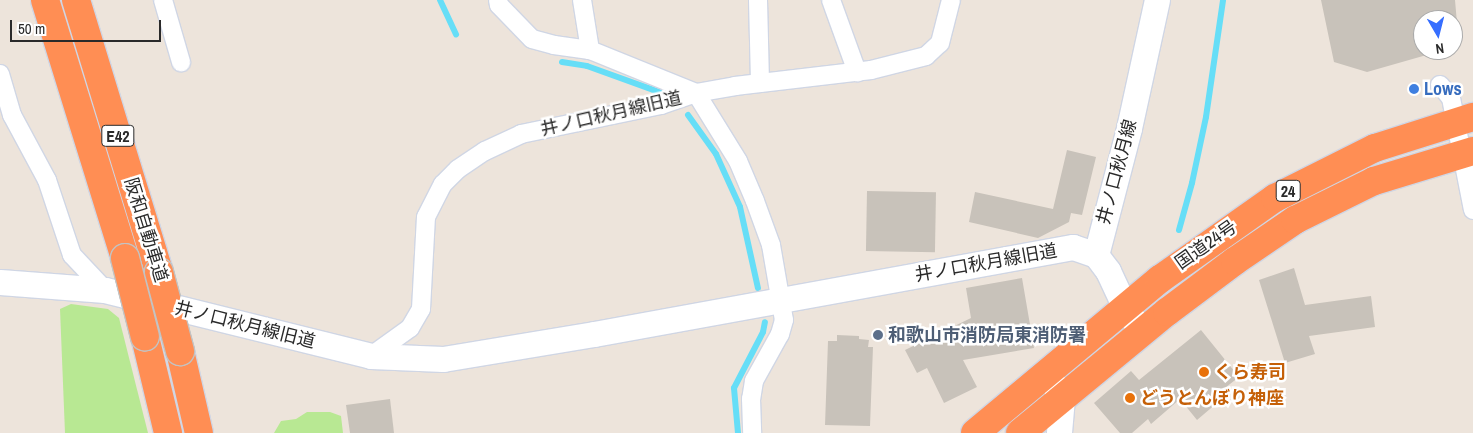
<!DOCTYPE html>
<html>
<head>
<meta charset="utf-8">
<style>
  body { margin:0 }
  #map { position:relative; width:1473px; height:433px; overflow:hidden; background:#ede4db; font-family:"Archivo Narrow","Noto Sans JP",sans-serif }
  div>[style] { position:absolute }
  .green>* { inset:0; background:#b8e893 }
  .stream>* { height:6px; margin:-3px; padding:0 3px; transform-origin:3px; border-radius:3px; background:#66def7 }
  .building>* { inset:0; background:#c8c2ba; transform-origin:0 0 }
  .roads { filter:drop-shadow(1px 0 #d0d6e4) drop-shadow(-1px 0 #d0d6e4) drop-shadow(0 1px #d0d6e4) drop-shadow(0 -1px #d0d6e4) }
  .street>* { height:18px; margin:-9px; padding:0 9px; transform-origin:9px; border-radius:9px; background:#fff }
  .secondary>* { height:25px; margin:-12.5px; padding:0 12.5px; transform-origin:12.5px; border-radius:12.5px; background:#fff }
  .highway>* { height:28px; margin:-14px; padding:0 14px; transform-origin:14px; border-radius:14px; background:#ff8e54 }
  .bridges { filter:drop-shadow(1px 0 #c3c3c3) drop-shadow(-1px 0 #c3c3c3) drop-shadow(0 1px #c3c3c3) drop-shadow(0 -1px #c3c3c3) }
  .highway-bridge>* { height:28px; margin:-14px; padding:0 14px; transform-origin:14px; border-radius:14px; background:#ff8e54 }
  .dots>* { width:14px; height:14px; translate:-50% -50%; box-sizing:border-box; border:2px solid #fff; border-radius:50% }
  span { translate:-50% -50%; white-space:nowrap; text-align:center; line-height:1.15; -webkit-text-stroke:5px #fff; paint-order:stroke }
  .shield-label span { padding:1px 4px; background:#fff; border:1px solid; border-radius:4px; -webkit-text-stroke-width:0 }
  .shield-label { font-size:16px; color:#2a2a2a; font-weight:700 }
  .shop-label { font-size:18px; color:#366cbe; font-weight:700 }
  .left { translate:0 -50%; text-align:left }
  .street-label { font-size:18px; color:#2a2a2a }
  .service-label { font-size:18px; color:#4e5e75; font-weight:700 }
  .food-label { font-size:18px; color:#c56008; font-weight:700 }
  .north { position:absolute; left:1413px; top:10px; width:50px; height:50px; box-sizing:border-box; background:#fff; border:1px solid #aaa; border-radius:50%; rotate:172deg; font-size:14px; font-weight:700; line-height:20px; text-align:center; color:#2a2a2a }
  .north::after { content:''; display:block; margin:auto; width:18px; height:22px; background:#366eff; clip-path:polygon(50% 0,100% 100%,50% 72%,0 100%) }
  .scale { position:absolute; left:10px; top:20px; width:151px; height:22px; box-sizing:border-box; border:2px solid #2a2a2a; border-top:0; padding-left:6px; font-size:15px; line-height:18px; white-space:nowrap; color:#2a2a2a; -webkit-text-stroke:4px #fff; paint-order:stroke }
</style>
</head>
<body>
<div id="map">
  <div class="green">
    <i style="clip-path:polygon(71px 304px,108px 309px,119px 318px,148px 433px,65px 433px,60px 309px)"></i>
    <i style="clip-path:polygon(307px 412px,330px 412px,341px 416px,343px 433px,274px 433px,281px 421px,296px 419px)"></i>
  </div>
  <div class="stream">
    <i style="left:440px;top:0;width:38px;rotate:65deg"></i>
    <i style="left:562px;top:62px;width:25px;rotate:9deg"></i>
    <i style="left:587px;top:66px;width:80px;rotate:19.8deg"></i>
    <i style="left:688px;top:115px;width:48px;rotate:54.3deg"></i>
    <i style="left:716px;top:154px;width:58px;rotate:65.6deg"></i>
    <i style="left:740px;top:207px;width:83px;rotate:77.5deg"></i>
    <i style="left:1179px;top:230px;width:49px;rotate:-74.5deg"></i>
    <i style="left:1192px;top:183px;width:67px;rotate:-78deg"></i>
    <i style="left:1206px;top:117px;width:118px;rotate:-81.7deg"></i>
    <i style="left:738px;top:433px;width:45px;rotate:-95.1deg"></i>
    <i style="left:734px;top:388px;width:63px;rotate:-62.6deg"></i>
    <i style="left:763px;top:332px;width:10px;rotate:-79deg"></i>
  </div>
  <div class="building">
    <i style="clip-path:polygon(1321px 0,1455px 0,1459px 46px,1453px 48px,1453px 20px,1423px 20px,1423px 50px,1444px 50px,1367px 72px,1334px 62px)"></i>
    <i style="clip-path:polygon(1067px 150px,1096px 157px,1082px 215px,1071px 213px,1069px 222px,1038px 238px,969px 222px,975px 192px,1053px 209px)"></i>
    <i style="left:867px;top:191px;width:69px;height:60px;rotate:1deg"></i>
    <i style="clip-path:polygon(1294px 268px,1305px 305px,1371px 296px,1375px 327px,1309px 336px,1315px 354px,1285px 363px,1259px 280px)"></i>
    <i style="clip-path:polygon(1022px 278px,1034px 348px,963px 360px,977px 387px,944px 403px,927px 368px,917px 373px,905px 350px,971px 318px,966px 288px)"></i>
    <i style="clip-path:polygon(1201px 330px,1239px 377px,1212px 398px,1217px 403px,1197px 420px,1180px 399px,1151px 424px,1148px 419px,1132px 433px,1120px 433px,1094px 403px,1131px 371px,1139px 380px)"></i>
    <i style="clip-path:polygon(837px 335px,859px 336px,859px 339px,869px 340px,868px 347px,873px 347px,870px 426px,825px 425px,828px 341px,837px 341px)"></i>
    <i style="clip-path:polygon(390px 399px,394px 433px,350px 433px,346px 405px)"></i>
  </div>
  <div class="roads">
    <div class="street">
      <i style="left:163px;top:0;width:65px;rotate:73.8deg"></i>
      <i style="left:498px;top:0;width:5px;rotate:79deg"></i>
      <i style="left:499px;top:5px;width:47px;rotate:45.9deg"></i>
      <i style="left:532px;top:39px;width:23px;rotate:15deg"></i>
      <i style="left:554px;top:45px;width:36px;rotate:8deg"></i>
      <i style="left:590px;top:50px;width:114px;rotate:22.1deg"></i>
      <i style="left:696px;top:93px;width:80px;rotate:58.3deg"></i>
      <i style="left:738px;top:161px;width:43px;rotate:67deg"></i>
      <i style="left:755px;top:201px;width:47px;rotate:70deg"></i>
      <i style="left:771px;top:245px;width:76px;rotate:80.2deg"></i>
      <i style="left:784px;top:320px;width:15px;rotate:106deg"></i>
      <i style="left:780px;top:334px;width:54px;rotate:119deg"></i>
      <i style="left:754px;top:381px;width:18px;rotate:99deg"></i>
      <i style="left:751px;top:399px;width:34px;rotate:88deg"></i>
      <i style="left:582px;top:0;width:51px;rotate:80.9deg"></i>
      <i style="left:758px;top:0;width:83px;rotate:88.6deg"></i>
      <i style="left:831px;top:0;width:77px;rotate:70.1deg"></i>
      <i style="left:0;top:74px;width:43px;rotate:73.7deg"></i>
      <i style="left:12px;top:115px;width:74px;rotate:61.7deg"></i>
      <i style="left:47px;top:180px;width:79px;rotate:71.6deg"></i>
      <i style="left:72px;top:255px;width:48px;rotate:46.7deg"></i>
      <i style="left:1440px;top:85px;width:17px;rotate:50deg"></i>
      <i style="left:1451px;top:98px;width:114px;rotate:78.9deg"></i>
      <i style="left:371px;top:356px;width:48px;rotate:-35.7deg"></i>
      <i style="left:410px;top:328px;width:22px;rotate:-60deg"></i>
      <i style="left:421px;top:309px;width:92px;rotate:-86.9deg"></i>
      <i style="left:426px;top:217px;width:37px;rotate:-63deg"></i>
      <i style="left:443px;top:184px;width:21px;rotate:-45deg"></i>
      <i style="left:458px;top:169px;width:32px;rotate:-34deg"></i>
      <i style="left:485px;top:151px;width:40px;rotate:-25deg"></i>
      <i style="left:521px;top:134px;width:143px;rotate:-11.7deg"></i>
      <i style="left:661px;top:105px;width:37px;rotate:-19deg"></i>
      <i style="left:696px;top:93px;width:40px;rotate:-10deg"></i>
      <i style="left:735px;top:86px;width:137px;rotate:-6.7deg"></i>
      <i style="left:871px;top:70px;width:57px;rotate:-14.3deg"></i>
      <i style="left:926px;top:56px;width:19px;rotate:-43deg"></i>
      <i style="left:940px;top:43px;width:44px;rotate:-75.7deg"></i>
    </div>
    <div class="secondary">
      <i style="left:1096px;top:255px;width:131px;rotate:-75.4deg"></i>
      <i style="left:1129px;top:128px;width:131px;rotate:-77.7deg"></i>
      <i style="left:1096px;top:255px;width:20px;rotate:53deg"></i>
      <i style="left:1108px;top:271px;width:40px;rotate:65deg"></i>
      <i style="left:1125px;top:307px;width:30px;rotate:56deg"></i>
      <i style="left:0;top:282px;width:105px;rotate:4.4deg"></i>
      <i style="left:105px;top:290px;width:274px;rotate:13.9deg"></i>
      <i style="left:371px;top:356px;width:72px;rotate:2.4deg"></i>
      <i style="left:443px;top:359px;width:153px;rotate:-9.4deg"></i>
      <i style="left:594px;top:334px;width:487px;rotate:-10.3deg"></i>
      <i style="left:1073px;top:247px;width:24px;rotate:19deg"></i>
      <i style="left:1047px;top:373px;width:29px;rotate:59deg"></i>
      <i style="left:1062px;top:398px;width:35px;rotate:95deg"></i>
    </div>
    <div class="highway">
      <i style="left:45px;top:0;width:270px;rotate:72.8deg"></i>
      <i style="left:76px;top:0;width:284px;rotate:73deg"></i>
      <i style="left:145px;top:337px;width:99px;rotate:76.5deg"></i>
      <i style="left:180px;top:351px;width:84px;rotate:77deg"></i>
      <i style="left:975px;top:433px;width:241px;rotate:-39.8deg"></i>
      <i style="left:1160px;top:279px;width:141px;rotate:-35.2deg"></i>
      <i style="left:1275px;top:198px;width:112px;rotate:-26.6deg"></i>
      <i style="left:1375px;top:148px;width:103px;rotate:-17.6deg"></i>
      <i style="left:1020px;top:433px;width:190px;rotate:-39.5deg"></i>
      <i style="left:1167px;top:312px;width:85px;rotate:-36.9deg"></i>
      <i style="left:1235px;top:261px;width:73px;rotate:-34.3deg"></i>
      <i style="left:1295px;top:220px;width:88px;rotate:-26.3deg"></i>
      <i style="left:1374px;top:181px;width:103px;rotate:-16.9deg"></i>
    </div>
  </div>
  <div class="bridges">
    <div class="highway-bridge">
      <i style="left:125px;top:258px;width:81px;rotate:75.8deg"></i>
      <i style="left:159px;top:272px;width:82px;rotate:75.1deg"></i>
    </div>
  </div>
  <div class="dots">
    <i style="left:1414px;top:89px;background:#3f7fe0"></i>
    <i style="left:878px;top:335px;background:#5c6f8a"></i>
    <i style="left:1204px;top:372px;background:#e8710a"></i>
    <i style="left:1130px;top:398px;background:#e8710a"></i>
  </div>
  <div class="shield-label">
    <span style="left:118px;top:136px">E42</span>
    <span style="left:1288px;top:191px">24</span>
  </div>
  <div class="shop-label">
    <span class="left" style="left:1424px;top:89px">Lows</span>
  </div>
  <div class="street-label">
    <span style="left:611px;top:114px;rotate:-13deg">井ノ口秋月線旧道</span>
    <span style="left:1117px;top:172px;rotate:-75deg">井ノ口秋月線</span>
    <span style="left:146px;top:230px;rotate:73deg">阪和自動車道</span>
    <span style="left:1206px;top:245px;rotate:-35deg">国道24号</span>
    <span style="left:986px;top:263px;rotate:-10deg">井ノ口秋月線旧道</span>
    <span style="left:245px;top:325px;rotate:14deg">井ノ口秋月線旧道</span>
  </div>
  <div class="service-label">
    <span class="left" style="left:888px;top:335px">和歌山市消防局東消防署</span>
  </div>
  <div class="food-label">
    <span class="left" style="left:1214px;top:372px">くら寿司</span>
    <span class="left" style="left:1140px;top:398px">どうとんぼり神座</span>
  </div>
  <div class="north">N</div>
  <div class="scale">50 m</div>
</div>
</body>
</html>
